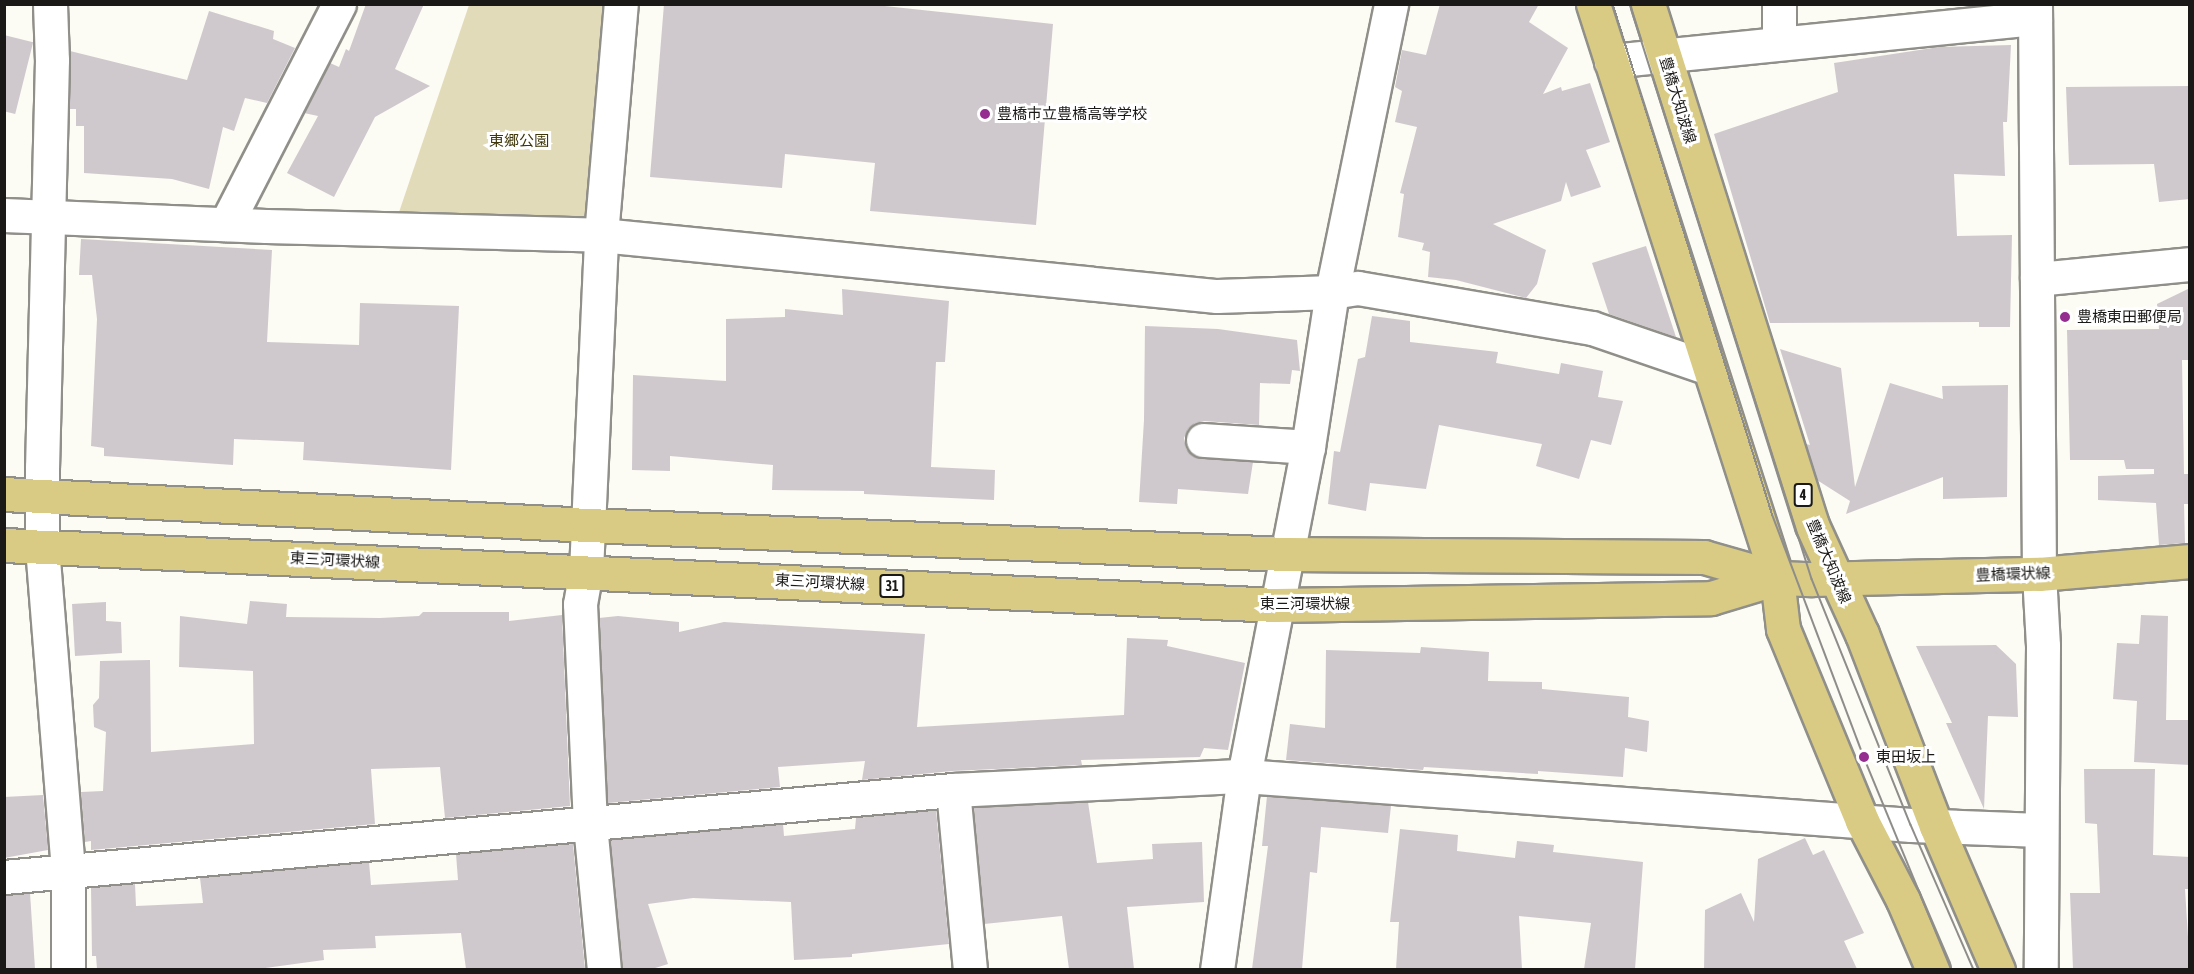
<!DOCTYPE html>
<html>
<head>
<meta charset="utf-8">
<style>
  body { margin:0 }
  #map { position:relative; width:2194px; height:974px; overflow:hidden; background:#fcfbf4; font-family:"Asap Condensed","Noto Sans JP",sans-serif }
  div>[style] { position:absolute }
  .green>* { inset:0; background:#e2dbb9 }
  .building>* { inset:0; background:#cfc9ce; transform-origin:0 0 }
  .roads { filter:drop-shadow(2px 0 #908f89) drop-shadow(-2px 0 #908f89) drop-shadow(0 2px #908f89) drop-shadow(0 -2px #908f89) }
  .minor>* { height:33px; margin:-16.5px; padding:0 16.5px; transform-origin:16.5px; border-radius:16.5px; background:#fff }
  .major>* { height:33px; margin:-16.5px; padding:0 16.5px; transform-origin:16.5px; border-radius:16.5px; background:#d9cb83 }
  .tram>* { height:1.5px; margin:-0.75px; padding:0 0.75px; transform-origin:0.75px; border-radius:0.75px; background:#8e8d89 }
  .dots>* { width:16px; height:16px; translate:-50% -50%; box-sizing:border-box; border:3px solid #fff; border-radius:50% }
  span { translate:-50% -50%; white-space:nowrap; text-align:center; line-height:1.15; -webkit-text-stroke:6px #fff; paint-order:stroke }
  .shield-label span { padding:2px 4px; background:#fff; border:2px solid; border-radius:4px; -webkit-text-stroke-width:0 }
  .shield-label { font-size:14px; color:#1a1917; font-weight:700 }
  .street-label { font-size:15px; color:#1a1917 }
  .poi-label { font-size:15px; color:#1a1917 }
  .left { translate:0 -50%; text-align:left }
  .park-label { font-size:15px; color:#3f3709 }
  .frame { position:absolute; inset:0; border:6px solid #1a1917; pointer-events:none }
</style>
</head>
<body>
<div id="map">
  <div class="green">
    <i style="clip-path:polygon(469px 5px,621px 5px,601px 235px,393px 230px)"></i>
  </div>
  <div class="building">
    <i style="clip-path:polygon(366px 4px,424px 4px,395px 69px,430px 86px,375px 117px,334px 197px,287px 173px,318px 116px,304px 113px,330px 63px,339px 67px,346px 49px,349px 51px)"></i>
    <i style="clip-path:polygon(664px 4px,866px 4px,1053px 24px,1036px 225px,870px 211px,875px 163px,785px 154px,782px 188px,650px 177px)"></i>
    <i style="clip-path:polygon(1440px 4px,1539px 4px,1529px 22px,1568px 48px,1543px 94px,1561px 87px,1562px 91px,1590px 83px,1610px 142px,1586px 150px,1601px 187px,1571px 197px,1566px 182px,1561px 201px,1493px 224px,1546px 250px,1537px 284px,1526px 298px,1456px 280px,1428px 277px,1430px 252px,1422px 250px,1424px 243px,1398px 237px,1404px 194px,1400px 193px,1417px 127px,1395px 122px,1402px 91px,1395px 87px,1402px 50px,1426px 55px)"></i>
    <i style="clip-path:polygon(209px 11px,274px 31px,273px 39px,295px 48px,267px 103px,245px 98px,234px 131px,223px 127px,209px 189px,172px 179px,84px 173px,84px 126px,76px 126px,76px 109px,70px 109px,70px 51px,187px 80px)"></i>
    <i style="left:4px;top:35px;width:30px;height:74px;rotate:14deg"></i>
    <i style="clip-path:polygon(2011px 45px,2007px 122px,2003px 122px,2005px 176px,1954px 174px,1957px 236px,2012px 235px,2010px 327px,1979px 327px,1979px 322px,1770px 323px,1714px 134px,1838px 92px,1834px 63px,1939px 47px)"></i>
    <i style="clip-path:polygon(2190px 86px,2190px 199px,2159px 202px,2154px 164px,2069px 165px,2066px 87px)"></i>
    <i style="clip-path:polygon(81px 239px,272px 250px,267px 342px,359px 345px,360px 303px,459px 306px,451px 470px,303px 460px,304px 442px,234px 439px,233px 465px,104px 456px,104px 448px,91px 446px,97px 319px,92px 275px,79px 275px)"></i>
    <i style="clip-path:polygon(1646px 246px,1676px 337px,1609px 314px,1592px 263px)"></i>
    <i style="clip-path:polygon(2190px 288px,2190px 360px,2182px 360px,2184px 474px,2189px 474px,2189px 504px,2184px 504px,2185px 543px,2159px 545px,2156px 503px,2098px 500px,2098px 476px,2154px 474px,2154px 469px,2126px 469px,2124px 460px,2070px 460px,2067px 330px,2159px 329px,2157px 304px)"></i>
    <i style="clip-path:polygon(842px 289px,949px 301px,945px 362px,936px 362px,931px 467px,995px 470px,994px 500px,864px 494px,864px 491px,772px 490px,773px 465px,670px 456px,670px 471px,632px 470px,633px 375px,726px 381px,726px 319px,785px 317px,785px 309px,843px 315px)"></i>
    <i style="clip-path:polygon(1372px 316px,1410px 321px,1410px 342px,1498px 352px,1496px 363px,1559px 374px,1561px 363px,1603px 371px,1598px 397px,1623px 401px,1611px 445px,1591px 440px,1579px 479px,1536px 466px,1542px 444px,1439px 425px,1426px 489px,1370px 483px,1366px 511px,1328px 504px,1334px 451px,1340px 452px,1358px 359px,1365px 357px)"></i>
    <i style="clip-path:polygon(1145px 326px,1218px 329px,1297px 340px,1300px 371px,1292px 370px,1290px 384px,1260px 383px,1259px 425px,1204px 421px,1195px 423px,1188px 429px,1184px 438px,1186px 449px,1193px 456px,1253px 462px,1248px 494px,1178px 489px,1177px 504px,1139px 502px,1144px 420px)"></i>
    <i style="clip-path:polygon(1780px 349px,1841px 368px,1855px 487px,1890px 383px,1943px 399px,1942px 386px,2008px 385px,2007px 497px,1943px 499px,1943px 477px,1846px 514px,1850px 501px,1817px 480px,1806px 444px,1810px 445px)"></i>
    <i style="clip-path:polygon(250px 601px,287px 604px,286px 617px,380px 618px,419px 616px,423px 612px,509px 612px,509px 621px,562px 615px,570px 806px,445px 818px,440px 767px,371px 769px,375px 824px,91px 850px,91px 841px,85px 842px,81px 792px,103px 791px,106px 732px,94px 727px,93px 705px,99px 698px,100px 661px,150px 660px,151px 752px,254px 744px,253px 671px,179px 667px,180px 616px,247px 624px)"></i>
    <i style="clip-path:polygon(106px 602px,106px 621px,121px 622px,122px 653px,75px 656px,72px 604px)"></i>
    <i style="clip-path:polygon(2141px 615px,2168px 616px,2166px 720px,2190px 720px,2190px 765px,2134px 762px,2137px 701px,2113px 699px,2117px 643px,2139px 644px)"></i>
    <i style="clip-path:polygon(618px 616px,679px 622px,679px 632px,724px 622px,925px 634px,917px 727px,1124px 715px,1127px 638px,1168px 640px,1167px 646px,1245px 663px,1228px 750px,1204px 748px,1200px 757px,1081px 760px,1082px 765px,952px 771px,862px 780px,865px 761px,778px 767px,780px 787px,608px 803px,599px 618px)"></i>
    <i style="clip-path:polygon(1996px 645px,2016px 664px,2018px 717px,1988px 716px,1984px 809px,1946px 723px,1952px 723px,1916px 646px)"></i>
    <i style="clip-path:polygon(1421px 647px,1489px 652px,1488px 681px,1542px 682px,1542px 689px,1629px 697px,1628px 717px,1649px 721px,1647px 752px,1625px 748px,1623px 777px,1538px 771px,1538px 774px,1424px 767px,1423px 770px,1286px 760px,1290px 724px,1325px 728px,1326px 650px,1420px 653px)"></i>
    <i style="clip-path:polygon(2084px 769px,2155px 769px,2153px 855px,2190px 857px,2190px 889px,2185px 889px,2190px 969px,2073px 969px,2070px 893px,2100px 893px,2097px 824px,2085px 823px)"></i>
    <i style="clip-path:polygon(43px 795px,48px 850px,4px 858px,4px 797px)"></i>
    <i style="clip-path:polygon(1267px 796px,1391px 806px,1388px 833px,1321px 827px,1317px 873px,1310px 872px,1302px 969px,1252px 969px,1268px 846px,1262px 846px)"></i>
    <i style="clip-path:polygon(1088px 802px,1097px 863px,1153px 859px,1152px 844px,1202px 842px,1204px 902px,1127px 907px,1134px 969px,1069px 969px,1062px 916px,984px 924px,974px 808px)"></i>
    <i style="clip-path:polygon(936px 810px,949px 944px,852px 954px,852px 957px,794px 960px,791px 902px,693px 898px,648px 904px,668px 964px,652px 969px,623px 969px,610px 840px,783px 824px,784px 836px,855px 829px,856px 818px)"></i>
    <i style="clip-path:polygon(1400px 829px,1458px 835px,1457px 851px,1515px 858px,1517px 841px,1554px 845px,1553px 852px,1643px 862px,1635px 969px,1584px 969px,1591px 923px,1519px 916px,1522px 969px,1396px 969px,1399px 922px,1390px 922px)"></i>
    <i style="clip-path:polygon(1805px 838px,1813px 855px,1824px 850px,1864px 933px,1844px 941px,1857px 969px,1704px 969px,1705px 910px,1741px 893px,1754px 922px,1758px 859px)"></i>
    <i style="clip-path:polygon(573px 844px,585px 969px,466px 969px,461px 933px,375px 936px,376px 948px,323px 950px,324px 960px,258px 969px,97px 969px,96px 956px,92px 956px,91px 888px,135px 884px,136px 906px,203px 903px,200px 878px,369px 862px,371px 885px,458px 880px,456px 854px)"></i>
    <i style="clip-path:polygon(30px 893px,35px 969px,4px 969px,4px 896px)"></i>
  </div>
  <div class="roads">
    <div class="minor">
      <i style="left:50px;top:4px;width:56px;rotate:88deg"></i>
      <i style="left:52px;top:60px;width:407px;rotate:91.4deg"></i>
      <i style="left:42px;top:467px;width:80px;rotate:90deg"></i>
      <i style="left:42px;top:547px;width:323px;rotate:85.4deg"></i>
      <i style="left:68px;top:869px;width:101px;rotate:90deg"></i>
      <i style="left:1779px;top:4px;width:38px;rotate:90deg"></i>
      <i style="left:2035px;top:4px;width:570px;rotate:89.6deg"></i>
      <i style="left:2039px;top:574px;width:72px;rotate:86.8deg"></i>
      <i style="left:2043px;top:646px;width:324px;rotate:90.4deg"></i>
      <i style="left:1611px;top:61px;width:426px;rotate:-5.8deg"></i>
      <i style="left:4px;top:215px;width:262px;rotate:2.4deg"></i>
      <i style="left:266px;top:226px;width:335px;rotate:1.5deg"></i>
      <i style="left:601px;top:235px;width:619px;rotate:5.66deg"></i>
      <i style="left:1217px;top:296px;width:115px;rotate:-2deg"></i>
      <i style="left:1332px;top:292px;width:26px;rotate:-9deg"></i>
      <i style="left:1358px;top:288px;width:237px;rotate:9.7deg"></i>
      <i style="left:1592px;top:328px;width:124px;rotate:18.9deg"></i>
      <i style="left:226px;top:224px;width:247px;rotate:-62.8deg"></i>
      <i style="left:2037px;top:279px;width:154px;rotate:-5.6deg"></i>
      <i style="left:1203px;top:440px;width:105px;rotate:3.8deg"></i>
      <i style="left:953px;top:790px;width:181px;rotate:84.6deg"></i>
      <i style="left:4px;top:877px;width:953px;rotate:-5.24deg"></i>
      <i style="left:953px;top:790px;width:291px;rotate:-2.8deg"></i>
      <i style="left:1244px;top:776px;width:669px;rotate:4.2deg"></i>
      <i style="left:1911px;top:825px;width:129px;rotate:2.2deg"></i>
      <i style="left:604px;top:970px;width:147px;rotate:-95.5deg"></i>
      <i style="left:590px;top:824px;width:220px;rotate:-92.6deg"></i>
      <i style="left:580px;top:604px;width:34px;rotate:-80deg"></i>
      <i style="left:586px;top:571px;width:336px;rotate:-87.4deg"></i>
      <i style="left:601px;top:235px;width:232px;rotate:-85.1deg"></i>
      <i style="left:1217px;top:970px;width:196px;rotate:-82.1deg"></i>
      <i style="left:1244px;top:776px;width:335px;rotate:-79deg"></i>
      <i style="left:1308px;top:447px;width:157px;rotate:-81.2deg"></i>
      <i style="left:1332px;top:292px;width:294px;rotate:-78.4deg"></i>
    </div>
    <div class="major">
      <i style="left:1593px;top:4px;width:603px;rotate:72.23deg"></i>
      <i style="left:1777px;top:578px;width:51px;rotate:83.3deg"></i>
      <i style="left:1783px;top:629px;width:208px;rotate:67.6deg"></i>
      <i style="left:1862px;top:821px;width:89px;rotate:62.6deg"></i>
      <i style="left:1903px;top:900px;width:76px;rotate:66.8deg"></i>
      <i style="left:1648px;top:4px;width:546px;rotate:72.53deg"></i>
      <i style="left:1812px;top:525px;width:120px;rotate:65.4deg"></i>
      <i style="left:1862px;top:634px;width:206px;rotate:68.9deg"></i>
      <i style="left:1936px;top:826px;width:157px;rotate:66.7deg"></i>
      <i style="left:4px;top:494px;width:585px;rotate:3.04deg"></i>
      <i style="left:588px;top:525px;width:699px;rotate:2.38deg"></i>
      <i style="left:1286px;top:554px;width:418px;rotate:0.4deg"></i>
      <i style="left:1704px;top:557px;width:76px;rotate:16deg"></i>
      <i style="left:1777px;top:578px;width:35px;rotate:2deg"></i>
      <i style="left:1812px;top:579px;width:227px;rotate:-1.3deg"></i>
      <i style="left:2039px;top:574px;width:152px;rotate:-4.9deg"></i>
      <i style="left:4px;top:545px;width:1273px;rotate:2.7deg"></i>
      <i style="left:1276px;top:605px;width:435px;rotate:-0.9deg"></i>
      <i style="left:1711px;top:598px;width:69px;rotate:-16.9deg"></i>
    </div>
  </div>
  <div class="tram">
    <i style="left:1613px;top:4px;width:536px;rotate:72.65deg"></i>
    <i style="left:1773px;top:516px;width:258px;rotate:69.3deg"></i>
    <i style="left:1864px;top:757px;width:230px;rotate:67.6deg"></i>
    <i style="left:1630px;top:4px;width:603px;rotate:72.44deg"></i>
    <i style="left:1812px;top:579px;width:265px;rotate:68.1deg"></i>
    <i style="left:1911px;top:825px;width:158px;rotate:66.5deg"></i>
  </div>
  <div class="dots">
    <i style="left:985px;top:114px;background:#952d91"></i>
    <i style="left:2065px;top:317px;background:#952d91"></i>
    <i style="left:1864px;top:757px;background:#952d91"></i>
  </div>
  <div class="shield-label">
    <span style="left:1803px;top:495px">4</span>
    <span style="left:892px;top:586px">31</span>
  </div>
  <div class="street-label">
    <span style="left:1678px;top:100px;rotate:73deg">豊橋大知波線</span>
    <span style="left:335px;top:560px;rotate:3deg">東三河環状線</span>
    <span style="left:1829px;top:561px;rotate:67deg">豊橋大知波線</span>
    <span style="left:2013px;top:574px;rotate:-2deg">豊橋環状線</span>
    <span style="left:820px;top:582px;rotate:3deg">東三河環状線</span>
    <span style="left:1305px;top:604px">東三河環状線</span>
  </div>
  <div class="poi-label">
    <span class="left" style="left:997px;top:114px">豊橋市立豊橋高等学校</span>
    <span class="left" style="left:2077px;top:317px">豊橋東田郵便局</span>
    <span class="left" style="left:1876px;top:757px">東田坂上</span>
  </div>
  <div class="park-label">
    <span style="left:519px;top:141px">東郷公園</span>
  </div>
  <div class="frame"></div>
</div>
</body>
</html>
